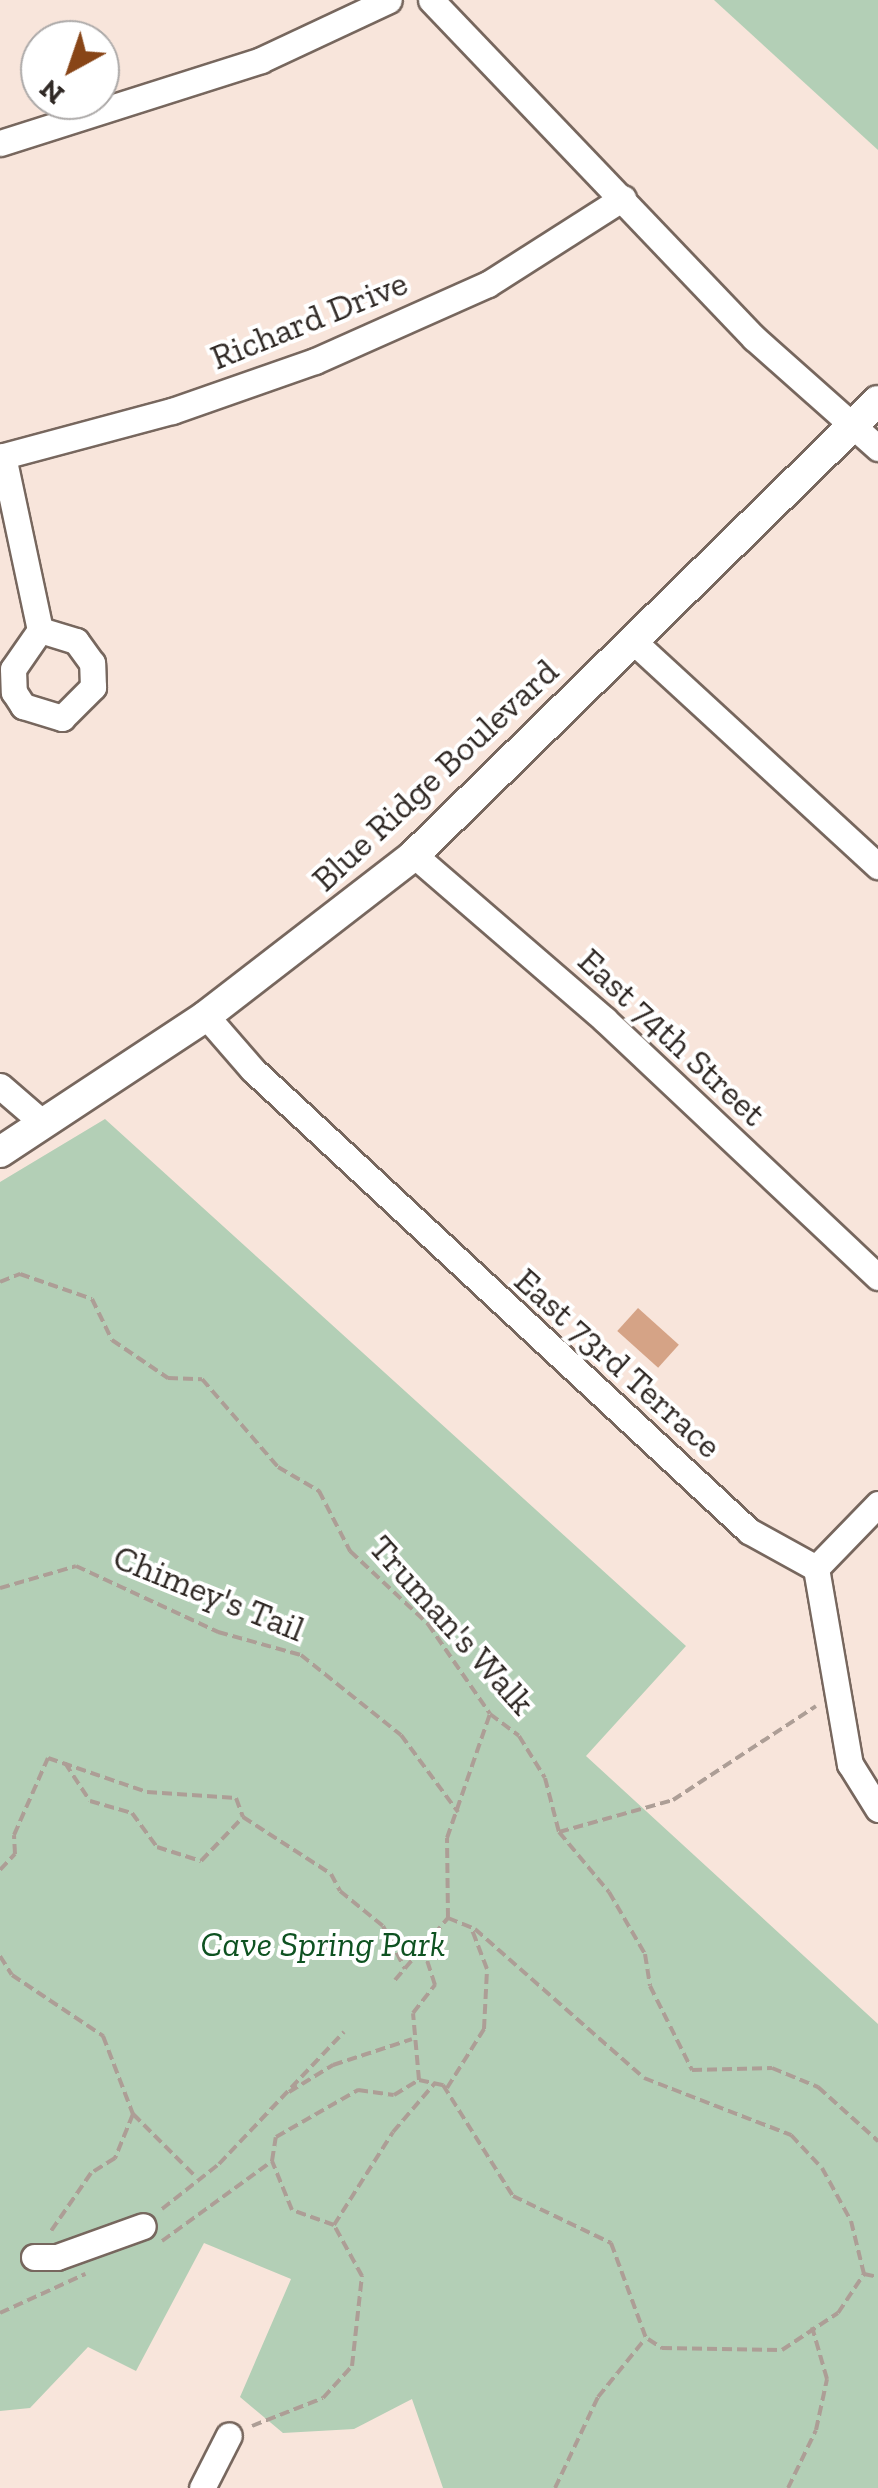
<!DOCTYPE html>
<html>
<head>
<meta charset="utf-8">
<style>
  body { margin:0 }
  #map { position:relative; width:878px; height:2488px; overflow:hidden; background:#f8e5db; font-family:"Zilla Slab",serif }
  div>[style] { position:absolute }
  .green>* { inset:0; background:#b3cfb6 }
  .building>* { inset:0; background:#d5a386; transform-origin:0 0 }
  .path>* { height:4px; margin-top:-2px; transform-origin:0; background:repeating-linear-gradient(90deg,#ad9e96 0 10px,transparent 0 15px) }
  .roads { filter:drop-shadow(2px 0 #77675e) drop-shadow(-2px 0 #77675e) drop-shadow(0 2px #77675e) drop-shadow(0 -2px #77675e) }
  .minor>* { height:25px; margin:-12.5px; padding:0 12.5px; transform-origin:12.5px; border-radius:12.5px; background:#fff }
  .major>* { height:30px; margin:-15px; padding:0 15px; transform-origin:15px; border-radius:15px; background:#fff }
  span { translate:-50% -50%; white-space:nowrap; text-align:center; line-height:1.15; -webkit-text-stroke:8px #fff; paint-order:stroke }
  .street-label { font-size:35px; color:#302925 }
  .park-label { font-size:35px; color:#0e5221; font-style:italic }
  .north { position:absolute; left:20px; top:20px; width:100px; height:100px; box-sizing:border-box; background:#fff; border:2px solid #aca9a8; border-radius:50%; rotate:220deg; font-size:28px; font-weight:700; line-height:40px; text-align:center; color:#302925 }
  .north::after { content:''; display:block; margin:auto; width:35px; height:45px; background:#884517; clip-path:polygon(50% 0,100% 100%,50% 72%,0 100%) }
</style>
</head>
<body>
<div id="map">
  <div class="green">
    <i style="clip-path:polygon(714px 0,878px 0,878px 150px)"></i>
    <i style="clip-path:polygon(105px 1119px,686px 1646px,586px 1756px,878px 2024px,878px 2488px,443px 2488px,412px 2399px,354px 2429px,283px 2433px,240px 2397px,291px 2279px,204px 2243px,136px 2371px,88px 2347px,30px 2408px,0 2411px,0 1182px)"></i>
  </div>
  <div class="building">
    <i style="left:638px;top:1308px;width:55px;height:31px;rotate:42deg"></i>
  </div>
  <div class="path">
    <i style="left:0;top:1282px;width:22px;rotate:-22deg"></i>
    <i style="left:20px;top:1274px;width:76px;rotate:19.1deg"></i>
    <i style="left:92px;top:1299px;width:46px;rotate:64deg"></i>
    <i style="left:112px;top:1340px;width:68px;rotate:34.2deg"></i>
    <i style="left:168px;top:1378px;width:34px;rotate:2deg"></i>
    <i style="left:202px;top:1379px;width:116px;rotate:49.2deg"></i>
    <i style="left:278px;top:1467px;width:48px;rotate:30.3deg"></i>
    <i style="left:319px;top:1491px;width:68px;rotate:62.7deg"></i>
    <i style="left:350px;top:1551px;width:107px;rotate:43.1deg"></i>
    <i style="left:428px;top:1624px;width:109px;rotate:55.4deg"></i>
    <i style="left:490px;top:1714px;width:36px;rotate:37deg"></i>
    <i style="left:519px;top:1736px;width:49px;rotate:58.2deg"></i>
    <i style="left:545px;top:1778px;width:56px;rotate:75.5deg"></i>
    <i style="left:559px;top:1832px;width:78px;rotate:50.2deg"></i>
    <i style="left:609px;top:1892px;width:72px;rotate:59.9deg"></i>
    <i style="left:645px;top:1954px;width:32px;rotate:81deg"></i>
    <i style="left:650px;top:1986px;width:94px;rotate:63.4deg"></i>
    <i style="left:692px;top:2070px;width:80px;rotate:-1.4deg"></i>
    <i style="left:772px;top:2068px;width:50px;rotate:22.4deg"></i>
    <i style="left:818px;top:2087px;width:81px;rotate:42deg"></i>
    <i style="left:0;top:1588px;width:79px;rotate:-16.1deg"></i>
    <i style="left:76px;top:1566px;width:157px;rotate:24.9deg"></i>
    <i style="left:218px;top:1632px;width:86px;rotate:15.5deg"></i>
    <i style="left:301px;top:1655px;width:128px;rotate:38.7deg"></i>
    <i style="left:401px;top:1735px;width:96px;rotate:53.5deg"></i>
    <i style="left:65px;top:1763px;width:45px;rotate:56.7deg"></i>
    <i style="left:90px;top:1801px;width:44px;rotate:15.9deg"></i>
    <i style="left:132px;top:1813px;width:42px;rotate:53.7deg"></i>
    <i style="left:157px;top:1847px;width:46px;rotate:17.7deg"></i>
    <i style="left:201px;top:1861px;width:61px;rotate:-46.3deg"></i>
    <i style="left:559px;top:1832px;width:118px;rotate:-15.7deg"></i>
    <i style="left:673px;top:1800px;width:171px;rotate:-33.3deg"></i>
    <i style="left:0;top:1870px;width:22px;rotate:-47deg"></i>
    <i style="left:15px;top:1854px;width:19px;rotate:-93deg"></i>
    <i style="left:14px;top:1835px;width:84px;rotate:-66.2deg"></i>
    <i style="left:48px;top:1758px;width:105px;rotate:19deg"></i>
    <i style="left:147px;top:1792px;width:89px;rotate:3.9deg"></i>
    <i style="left:236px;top:1798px;width:20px;rotate:70deg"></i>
    <i style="left:243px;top:1817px;width:105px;rotate:32.9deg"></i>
    <i style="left:331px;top:1874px;width:19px;rotate:62deg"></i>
    <i style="left:340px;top:1891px;width:55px;rotate:39.1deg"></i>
    <i style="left:383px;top:1926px;width:48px;rotate:62.9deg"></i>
    <i style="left:448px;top:1918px;width:29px;rotate:22deg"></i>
    <i style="left:475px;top:1929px;width:225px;rotate:41.4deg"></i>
    <i style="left:644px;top:2078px;width:158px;rotate:21.2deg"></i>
    <i style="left:791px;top:2135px;width:45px;rotate:46.8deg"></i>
    <i style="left:822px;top:2168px;width:60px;rotate:61.3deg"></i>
    <i style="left:851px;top:2221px;width:55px;rotate:76.2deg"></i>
    <i style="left:0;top:1956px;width:22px;rotate:58deg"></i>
    <i style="left:12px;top:1975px;width:110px;rotate:33.8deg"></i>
    <i style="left:103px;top:2036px;width:84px;rotate:69deg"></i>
    <i style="left:133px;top:2114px;width:48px;rotate:112.2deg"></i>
    <i style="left:115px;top:2158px;width:28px;rotate:148deg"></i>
    <i style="left:91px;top:2173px;width:70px;rotate:124.6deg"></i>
    <i style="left:395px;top:1980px;width:82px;rotate:-49.5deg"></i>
    <i style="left:448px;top:1918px;width:80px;rotate:-90.7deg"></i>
    <i style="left:447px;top:1838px;width:131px;rotate:-70.9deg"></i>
    <i style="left:419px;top:2080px;width:67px;rotate:-95.1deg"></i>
    <i style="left:413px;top:2013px;width:36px;rotate:-52deg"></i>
    <i style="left:435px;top:1985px;width:40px;rotate:-108deg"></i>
    <i style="left:447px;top:2088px;width:70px;rotate:-57.9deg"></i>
    <i style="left:484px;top:2029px;width:60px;rotate:-87.1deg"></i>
    <i style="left:487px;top:1969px;width:45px;rotate:-110.9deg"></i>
    <i style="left:289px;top:2092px;width:52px;rotate:-31.5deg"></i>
    <i style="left:333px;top:2065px;width:83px;rotate:-18.2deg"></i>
    <i style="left:133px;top:2114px;width:89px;rotate:45deg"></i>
    <i style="left:162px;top:2209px;width:73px;rotate:-38.3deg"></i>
    <i style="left:219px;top:2164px;width:182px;rotate:-46.6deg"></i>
    <i style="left:334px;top:2225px;width:110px;rotate:-57.6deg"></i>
    <i style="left:393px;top:2132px;width:65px;rotate:-49.4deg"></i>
    <i style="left:162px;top:2241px;width:136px;rotate:-36deg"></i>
    <i style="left:272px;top:2161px;width:24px;rotate:-81deg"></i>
    <i style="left:276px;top:2137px;width:95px;rotate:-29.8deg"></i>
    <i style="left:358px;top:2090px;width:36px;rotate:8deg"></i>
    <i style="left:394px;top:2095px;width:29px;rotate:-31deg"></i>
    <i style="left:419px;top:2080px;width:25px;rotate:12deg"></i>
    <i style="left:443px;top:2085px;width:131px;rotate:57.8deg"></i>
    <i style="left:513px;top:2196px;width:109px;rotate:25.6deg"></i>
    <i style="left:611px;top:2243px;width:101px;rotate:69.8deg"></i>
    <i style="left:0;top:2313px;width:94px;rotate:-24.6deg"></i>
    <i style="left:648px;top:2339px;width:17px;rotate:33deg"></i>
    <i style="left:662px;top:2348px;width:120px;rotate:1deg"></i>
    <i style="left:782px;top:2350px;width:67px;rotate:-33.5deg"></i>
    <i style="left:838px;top:2313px;width:47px;rotate:-56.3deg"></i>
    <i style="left:864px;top:2274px;width:14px;rotate:12deg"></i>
    <i style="left:252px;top:2426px;width:76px;rotate:-21.5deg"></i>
    <i style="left:323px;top:2398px;width:43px;rotate:-47.8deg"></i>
    <i style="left:352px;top:2366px;width:91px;rotate:-83.7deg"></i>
    <i style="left:362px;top:2276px;width:58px;rotate:-118.8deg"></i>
    <i style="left:334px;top:2225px;width:45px;rotate:-160.3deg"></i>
    <i style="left:292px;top:2210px;width:53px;rotate:-112.2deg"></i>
    <i style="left:555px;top:2488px;width:101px;rotate:-64.7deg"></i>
    <i style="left:598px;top:2397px;width:75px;rotate:-51deg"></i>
    <i style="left:788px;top:2488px;width:64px;rotate:-64.2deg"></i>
    <i style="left:816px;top:2430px;width:52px;rotate:-77.8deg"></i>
    <i style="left:827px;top:2379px;width:54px;rotate:-106.1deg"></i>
  </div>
  <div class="roads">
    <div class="minor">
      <i style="left:431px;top:0;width:468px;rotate:46.3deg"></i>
      <i style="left:754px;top:338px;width:166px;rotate:41.6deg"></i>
      <i style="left:0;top:143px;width:274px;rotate:-17.6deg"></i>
      <i style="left:261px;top:60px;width:141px;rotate:-25.1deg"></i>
      <i style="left:3px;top:456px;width:178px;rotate:78deg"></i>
      <i style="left:40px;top:630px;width:47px;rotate:124.7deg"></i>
      <i style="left:13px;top:669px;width:23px;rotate:88deg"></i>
      <i style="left:14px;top:692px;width:17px;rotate:57deg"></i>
      <i style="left:23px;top:706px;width:41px;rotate:17.1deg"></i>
      <i style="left:62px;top:718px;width:44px;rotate:-45deg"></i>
      <i style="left:93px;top:687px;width:24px;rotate:-92deg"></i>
      <i style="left:92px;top:663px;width:27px;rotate:-126deg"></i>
      <i style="left:76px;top:641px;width:38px;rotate:-163deg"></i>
      <i style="left:0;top:457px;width:178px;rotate:-15deg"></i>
      <i style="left:172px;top:411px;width:151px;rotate:-19.3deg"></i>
      <i style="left:315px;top:361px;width:189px;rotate:-24deg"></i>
      <i style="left:488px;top:284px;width:160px;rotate:-32.5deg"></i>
      <i style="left:633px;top:641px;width:333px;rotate:42.6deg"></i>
      <i style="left:414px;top:855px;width:252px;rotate:40.8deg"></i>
      <i style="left:605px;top:1020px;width:375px;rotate:43.3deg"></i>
      <i style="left:206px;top:1016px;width:70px;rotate:49deg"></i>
      <i style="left:252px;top:1069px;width:679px;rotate:42.91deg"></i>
      <i style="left:749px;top:1531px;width:77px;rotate:28.9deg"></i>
      <i style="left:816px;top:1568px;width:199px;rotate:80.2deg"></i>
      <i style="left:850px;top:1764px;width:53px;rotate:58.1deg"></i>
      <i style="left:0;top:1086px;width:58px;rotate:40.8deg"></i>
      <i style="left:816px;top:1568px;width:89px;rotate:-45.9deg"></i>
      <i style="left:34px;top:2257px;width:23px"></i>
      <i style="left:57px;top:2257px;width:91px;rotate:-19.8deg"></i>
      <i style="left:202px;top:2488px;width:59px;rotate:-63deg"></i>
    </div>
    <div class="major">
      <i style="left:0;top:1152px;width:247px;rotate:-33.4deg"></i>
      <i style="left:206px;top:1016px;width:263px;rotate:-37.7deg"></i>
      <i style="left:414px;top:855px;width:649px;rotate:-44.38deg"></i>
    </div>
  </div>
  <div class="street-label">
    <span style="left:309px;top:320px;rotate:-22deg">Richard Drive</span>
    <span style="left:435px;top:775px;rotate:-43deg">Blue Ridge Boulevard</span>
    <span style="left:672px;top:1037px;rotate:43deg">East 74th Street</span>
    <span style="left:618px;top:1363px;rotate:42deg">East 73rd Terrace</span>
    <span style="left:209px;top:1593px;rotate:22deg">Chimey's Tail</span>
    <span style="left:452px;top:1625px;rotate:48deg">Truman's Walk</span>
  </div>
  <div class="park-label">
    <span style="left:323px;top:1944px">Cave Spring Park</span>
  </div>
  <div class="north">N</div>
</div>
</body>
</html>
